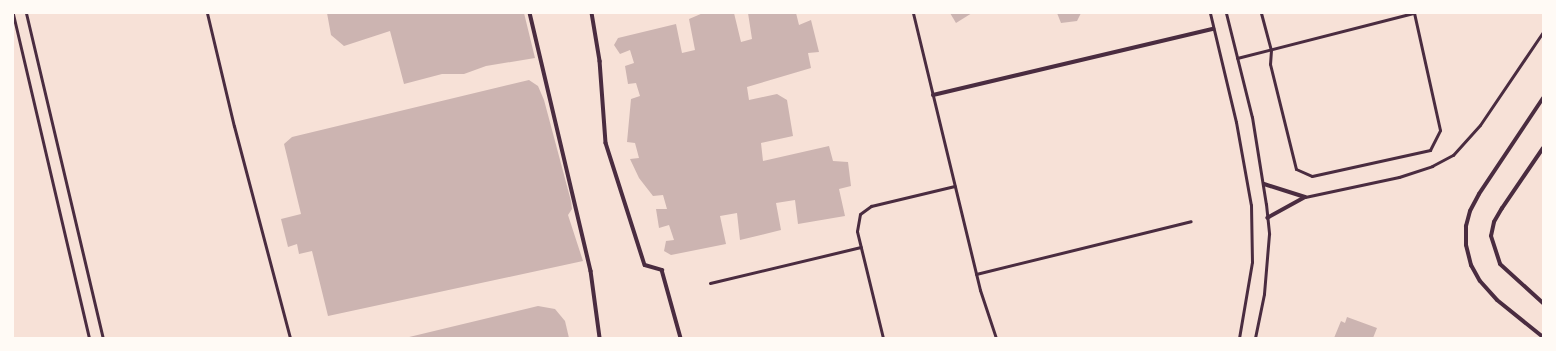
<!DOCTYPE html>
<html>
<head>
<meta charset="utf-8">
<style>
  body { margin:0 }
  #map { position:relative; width:1556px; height:351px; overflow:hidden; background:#f7e1d7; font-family:Karla,sans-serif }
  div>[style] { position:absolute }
  .building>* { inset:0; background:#ccb4b1 }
  .service>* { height:3px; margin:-1.5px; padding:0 1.5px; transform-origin:1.5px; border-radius:1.5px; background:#4a2c40 }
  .pedestrian>* { height:3.5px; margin:-1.75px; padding:0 1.75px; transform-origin:1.75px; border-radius:1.75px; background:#4a2c40 }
  .minor>* { height:4px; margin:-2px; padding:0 2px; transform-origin:2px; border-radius:2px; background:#4a2c40 }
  span { translate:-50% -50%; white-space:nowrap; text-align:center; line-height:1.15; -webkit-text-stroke:4px #fffaf5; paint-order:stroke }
  .frame { position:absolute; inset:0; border:14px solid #fffaf5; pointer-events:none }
</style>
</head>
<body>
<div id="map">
  <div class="building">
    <i style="clip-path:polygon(327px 13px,524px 13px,535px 58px,486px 66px,464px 74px,442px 74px,404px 84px,390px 31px,344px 46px,331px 35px)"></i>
    <i style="clip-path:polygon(703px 13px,734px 13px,741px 42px,752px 39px,748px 13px,796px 13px,799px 25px,811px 20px,819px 52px,808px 53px,811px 68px,747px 87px,749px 100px,777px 94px,787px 100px,793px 136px,761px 143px,763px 161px,829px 146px,833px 161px,848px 162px,851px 186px,839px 189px,845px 216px,798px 224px,795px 200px,776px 203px,781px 230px,740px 240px,737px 213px,720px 216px,726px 244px,671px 255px,664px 251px,666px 241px,674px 240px,669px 225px,659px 228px,656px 209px,667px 209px,663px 195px,653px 196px,639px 178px,630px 159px,639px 158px,635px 143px,627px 142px,631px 99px,640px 96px,636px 83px,628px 84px,625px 66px,634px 63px,630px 50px,620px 54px,614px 45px,618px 38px,676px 24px,682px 53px,695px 50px,689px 19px)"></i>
    <i style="clip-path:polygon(950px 13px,972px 13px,956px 23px)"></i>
    <i style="clip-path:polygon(1057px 13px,1081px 13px,1077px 21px,1061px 23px)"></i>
    <i style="clip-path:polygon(529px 80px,538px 86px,544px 100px,571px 201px,572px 209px,568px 215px,583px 261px,328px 316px,312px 251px,299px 254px,297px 244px,288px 247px,281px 219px,301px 214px,284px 144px,292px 137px)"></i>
    <i style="clip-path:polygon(538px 306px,555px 309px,565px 321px,569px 338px,405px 338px)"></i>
    <i style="clip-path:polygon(1347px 317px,1377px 328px,1373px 338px,1334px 338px,1341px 321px,1345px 323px)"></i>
  </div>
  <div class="service">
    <i style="left:26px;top:13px;width:334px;rotate:76.7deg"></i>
    <i style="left:207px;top:13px;width:116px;rotate:76.6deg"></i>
    <i style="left:234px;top:126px;width:219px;rotate:75.2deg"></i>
    <i style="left:913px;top:13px;width:285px;rotate:76.4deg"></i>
    <i style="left:980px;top:290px;width:51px;rotate:71.6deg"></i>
    <i style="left:1210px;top:13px;width:112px;rotate:76.6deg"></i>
    <i style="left:1236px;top:122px;width:84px;rotate:79.8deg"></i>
    <i style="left:1251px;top:205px;width:57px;rotate:89deg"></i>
    <i style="left:1252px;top:262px;width:77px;rotate:99.7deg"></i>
    <i style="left:1226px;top:13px;width:107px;rotate:76deg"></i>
    <i style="left:1252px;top:117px;width:88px;rotate:80.9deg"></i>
    <i style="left:1266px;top:204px;width:30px;rotate:84deg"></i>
    <i style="left:1269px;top:234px;width:60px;rotate:94.8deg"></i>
    <i style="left:1264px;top:294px;width:45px;rotate:101.6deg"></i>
    <i style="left:1261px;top:13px;width:38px;rotate:75deg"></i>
    <i style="left:1271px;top:50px;width:14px;rotate:94deg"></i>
    <i style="left:1270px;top:64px;width:108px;rotate:76.1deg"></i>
    <i style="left:1296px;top:169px;width:17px;rotate:24deg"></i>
    <i style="left:1312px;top:176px;width:121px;rotate:-12.4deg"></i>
    <i style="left:1430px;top:150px;width:22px;rotate:-63deg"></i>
    <i style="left:1440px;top:130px;width:120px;rotate:-102.5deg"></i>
    <i style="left:13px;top:14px;width:333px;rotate:76.8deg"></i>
    <i style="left:1237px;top:58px;width:183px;rotate:-14.3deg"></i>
    <i style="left:1305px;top:197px;width:96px;rotate:-12deg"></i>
    <i style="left:1399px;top:177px;width:35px;rotate:-18deg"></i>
    <i style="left:1432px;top:166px;width:24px;rotate:-28deg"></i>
    <i style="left:1453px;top:155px;width:40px;rotate:-48deg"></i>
    <i style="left:1480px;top:125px;width:112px;rotate:-55.9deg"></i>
    <i style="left:976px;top:274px;width:221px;rotate:-13.8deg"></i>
    <i style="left:710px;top:283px;width:155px;rotate:-13.4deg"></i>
    <i style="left:883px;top:338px;width:110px;rotate:-103.7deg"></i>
    <i style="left:857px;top:231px;width:17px;rotate:-80deg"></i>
    <i style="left:860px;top:214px;width:14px;rotate:-36deg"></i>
    <i style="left:871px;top:206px;width:86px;rotate:-13.4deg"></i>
  </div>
  <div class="pedestrian">
    <i style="left:530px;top:13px;width:265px;rotate:76.7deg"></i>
    <i style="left:591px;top:271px;width:68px;rotate:82.3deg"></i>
    <i style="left:592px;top:13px;width:49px;rotate:80.5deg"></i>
    <i style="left:600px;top:61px;width:82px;rotate:85.8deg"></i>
    <i style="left:606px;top:143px;width:128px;rotate:72.3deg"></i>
    <i style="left:645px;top:265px;width:18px;rotate:16deg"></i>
    <i style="left:662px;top:270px;width:71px;rotate:74.4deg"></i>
  </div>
  <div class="minor">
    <i style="left:933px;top:95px;width:288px;rotate:-13.3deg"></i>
    <i style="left:1543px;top:98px;width:115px;rotate:123.7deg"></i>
    <i style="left:1479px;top:194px;width:19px;rotate:118deg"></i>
    <i style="left:1470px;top:211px;width:16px;rotate:105deg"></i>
    <i style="left:1466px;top:226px;width:19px;rotate:90deg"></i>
    <i style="left:1466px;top:245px;width:21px;rotate:76deg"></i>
    <i style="left:1471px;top:265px;width:18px;rotate:61deg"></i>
    <i style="left:1480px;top:281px;width:25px;rotate:48deg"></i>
    <i style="left:1497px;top:300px;width:59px;rotate:38.8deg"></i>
    <i style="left:1543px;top:148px;width:73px;rotate:124.3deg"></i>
    <i style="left:1502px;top:208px;width:16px;rotate:120deg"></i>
    <i style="left:1494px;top:222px;width:14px;rotate:102deg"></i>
    <i style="left:1491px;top:236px;width:29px;rotate:72deg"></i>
    <i style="left:1500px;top:264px;width:58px;rotate:42.2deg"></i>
    <i style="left:1264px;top:184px;width:43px;rotate:17.6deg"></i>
    <i style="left:1305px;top:197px;width:43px;rotate:151.1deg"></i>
  </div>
  <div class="frame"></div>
</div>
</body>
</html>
